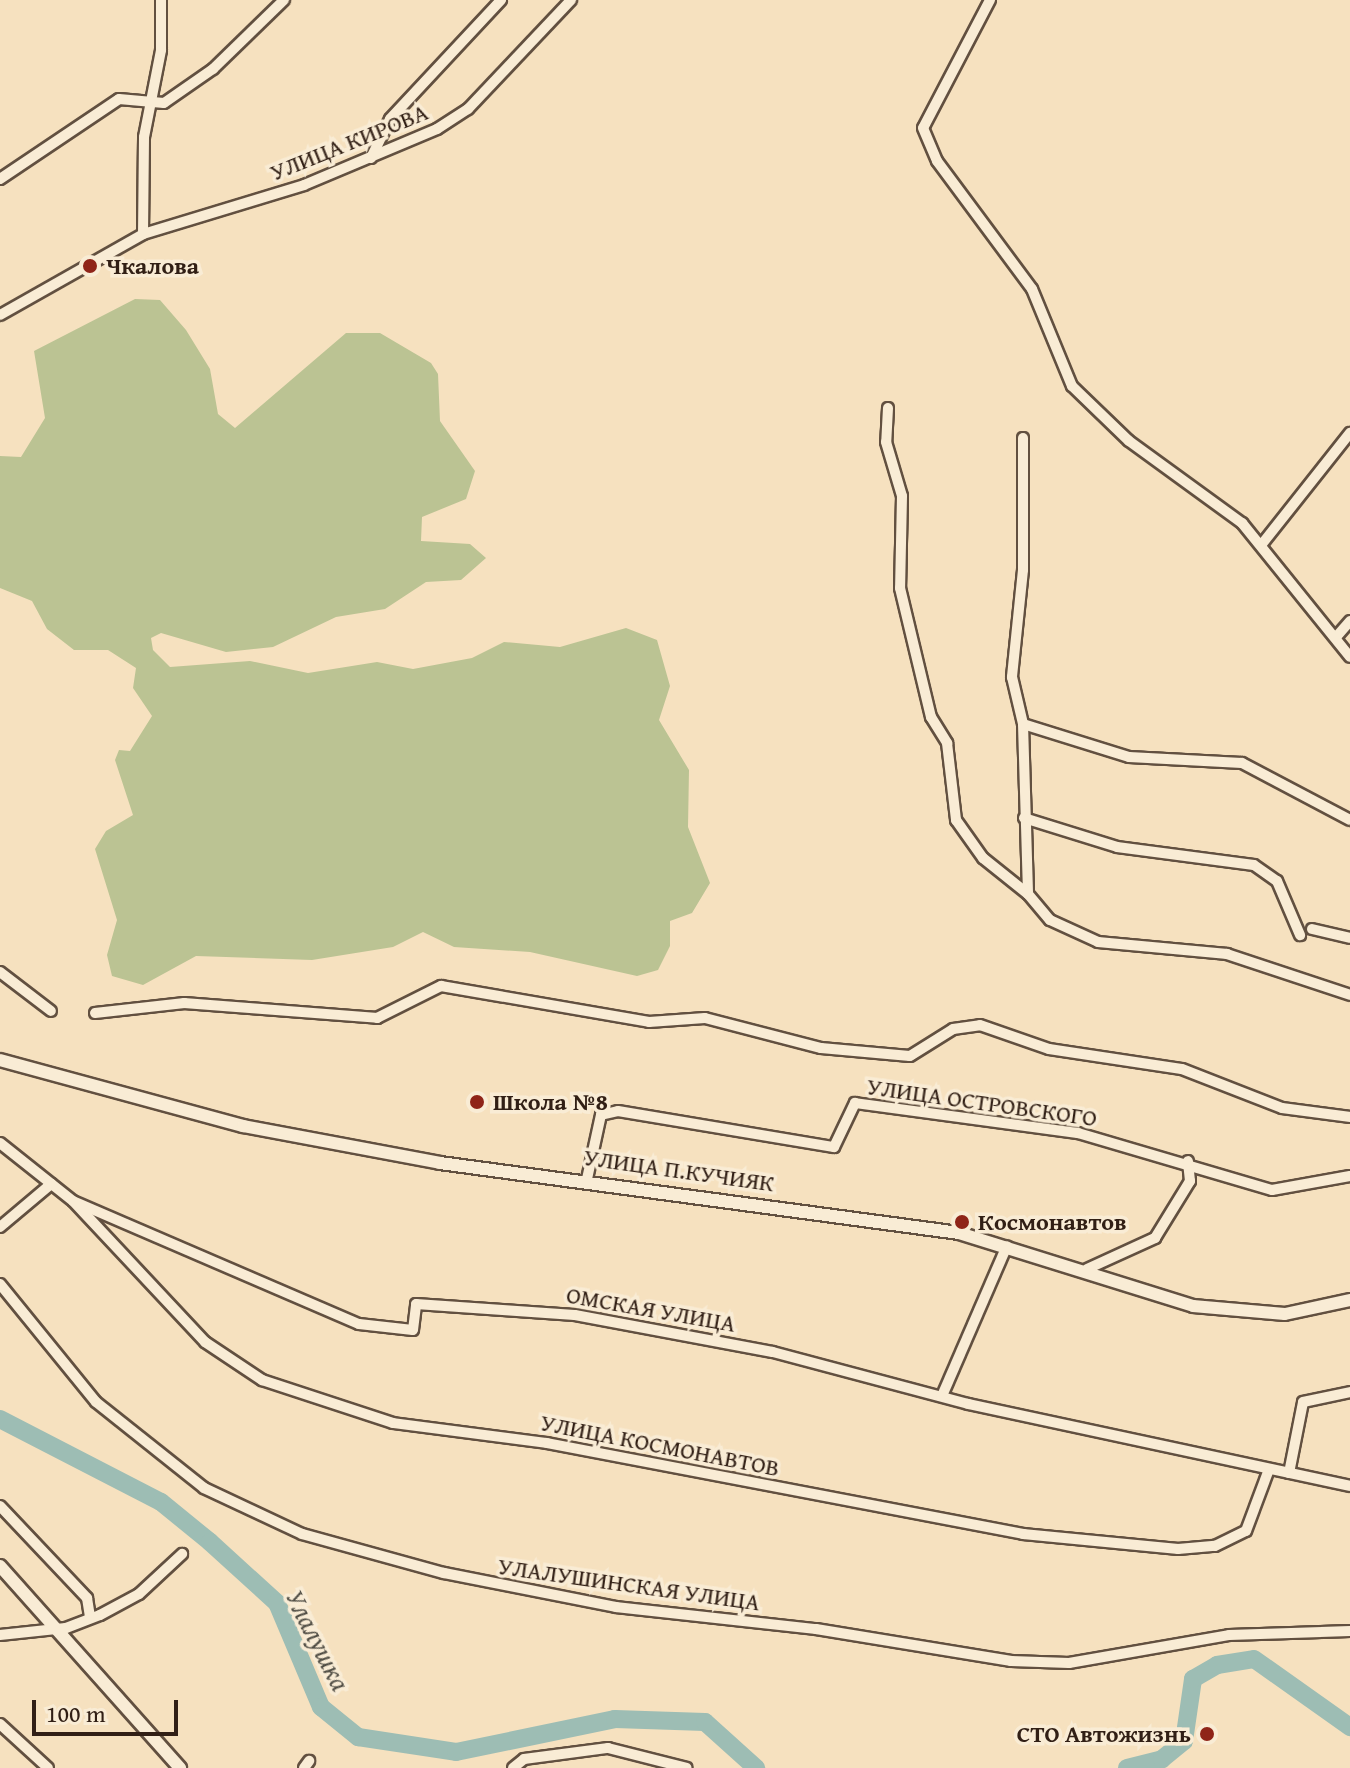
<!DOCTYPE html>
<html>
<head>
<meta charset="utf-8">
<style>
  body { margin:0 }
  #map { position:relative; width:1350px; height:1768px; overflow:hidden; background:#f6e1bf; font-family:"Gentium Book Plus",serif }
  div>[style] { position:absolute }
  .green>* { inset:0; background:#bbc393 }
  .river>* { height:18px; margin:-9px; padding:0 9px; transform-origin:9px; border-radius:9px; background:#9dbdb4 }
  .roads { filter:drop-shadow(2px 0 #625040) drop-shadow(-2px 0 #625040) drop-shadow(0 2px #625040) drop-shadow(0 -2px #625040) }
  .minor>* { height:10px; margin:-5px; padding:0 5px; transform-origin:5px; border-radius:5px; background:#f9ecd5 }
  .tertiary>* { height:12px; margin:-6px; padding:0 6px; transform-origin:6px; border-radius:6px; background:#f9ecd5 }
  .dots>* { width:22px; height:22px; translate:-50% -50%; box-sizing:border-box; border:4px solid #f9ecd5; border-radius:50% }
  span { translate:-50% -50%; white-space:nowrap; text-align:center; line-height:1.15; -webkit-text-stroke:7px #f9ecd5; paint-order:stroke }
  .street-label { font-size:24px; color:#311f15 }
  .poi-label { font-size:24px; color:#311f15; font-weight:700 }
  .left { translate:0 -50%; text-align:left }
  .right { translate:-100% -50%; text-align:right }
  .water-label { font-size:26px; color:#514e45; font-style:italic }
  .scale { position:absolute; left:32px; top:1700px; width:146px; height:36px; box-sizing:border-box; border:4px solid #311f15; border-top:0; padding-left:10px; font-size:24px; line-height:28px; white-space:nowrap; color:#311f15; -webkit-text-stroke:6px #f9ecd5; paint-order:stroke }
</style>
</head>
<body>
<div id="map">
  <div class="green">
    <i style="clip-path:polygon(135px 299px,160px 300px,186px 330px,210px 369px,218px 414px,235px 428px,346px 333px,380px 333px,431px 363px,438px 374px,440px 421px,475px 471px,466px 499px,422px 517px,421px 541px,470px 544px,486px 558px,461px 580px,426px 582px,385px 609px,336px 617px,273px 647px,226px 652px,161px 633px,151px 638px,153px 650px,170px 667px,250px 661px,308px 673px,377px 662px,413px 669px,472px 658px,504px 642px,560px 647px,626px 628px,657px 640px,670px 686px,659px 720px,689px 770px,688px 827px,710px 883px,692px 913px,670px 921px,670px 946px,658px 970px,637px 976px,530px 952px,454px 947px,423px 932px,393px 947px,312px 960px,196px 956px,143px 985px,112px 976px,107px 955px,117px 920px,95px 849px,106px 831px,133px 815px,115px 760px,119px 750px,130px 751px,152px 716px,133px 688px,136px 668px,108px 650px,74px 650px,47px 629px,32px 601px,0 588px,0 456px,21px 457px,45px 418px,34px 351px)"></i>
  </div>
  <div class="river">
    <i style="left:0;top:1419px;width:181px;rotate:27.3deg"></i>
    <i style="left:161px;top:1502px;width:63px;rotate:39.2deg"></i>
    <i style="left:210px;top:1542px;width:91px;rotate:42.3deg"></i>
    <i style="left:277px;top:1603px;width:113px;rotate:67.1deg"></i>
    <i style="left:321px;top:1707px;width:48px;rotate:39deg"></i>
    <i style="left:358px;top:1737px;width:99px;rotate:8.7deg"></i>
    <i style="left:456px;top:1752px;width:162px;rotate:-11.7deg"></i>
    <i style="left:615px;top:1719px;width:90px;rotate:1.9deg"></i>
    <i style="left:705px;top:1722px;width:69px;rotate:42deg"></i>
    <i style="left:1127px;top:1768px;width:36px;rotate:-14deg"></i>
    <i style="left:1162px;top:1759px;width:28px;rotate:-39deg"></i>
    <i style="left:1184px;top:1741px;width:63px;rotate:-81.7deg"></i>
    <i style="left:1193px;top:1679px;width:28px;rotate:-30deg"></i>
    <i style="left:1217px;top:1665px;width:37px;rotate:-9deg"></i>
    <i style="left:1254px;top:1659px;width:118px;rotate:35.3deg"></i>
  </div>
  <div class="roads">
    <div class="minor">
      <i style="left:990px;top:0;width:144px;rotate:117.6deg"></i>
      <i style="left:923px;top:128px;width:36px;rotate:67deg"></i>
      <i style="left:937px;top:161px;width:159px;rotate:53.4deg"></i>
      <i style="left:1032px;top:289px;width:105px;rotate:67.6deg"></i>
      <i style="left:1072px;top:386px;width:79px;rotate:44deg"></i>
      <i style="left:1129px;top:441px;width:140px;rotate:36deg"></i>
      <i style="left:1242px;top:523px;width:172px;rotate:51.1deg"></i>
      <i style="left:371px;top:158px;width:43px;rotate:-64deg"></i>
      <i style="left:390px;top:119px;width:163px;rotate:-47deg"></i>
      <i style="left:0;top:179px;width:143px;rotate:-33.9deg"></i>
      <i style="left:119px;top:99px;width:45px;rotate:5.1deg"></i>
      <i style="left:164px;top:103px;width:60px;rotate:-34.8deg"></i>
      <i style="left:213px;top:69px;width:99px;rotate:-44.2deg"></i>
      <i style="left:143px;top:234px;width:97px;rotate:-89.4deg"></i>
      <i style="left:144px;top:137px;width:89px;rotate:-78.9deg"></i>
      <i style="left:161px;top:50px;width:50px;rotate:-90deg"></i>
      <i style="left:0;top:315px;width:164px;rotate:-29.5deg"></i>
      <i style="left:143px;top:234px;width:168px;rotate:-16.9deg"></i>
      <i style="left:304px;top:185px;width:144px;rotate:-22.8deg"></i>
      <i style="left:437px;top:129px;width:37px;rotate:-33deg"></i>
      <i style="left:468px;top:109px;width:150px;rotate:-46.6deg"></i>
      <i style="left:888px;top:408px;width:34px;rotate:93deg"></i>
      <i style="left:886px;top:442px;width:56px;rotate:73.5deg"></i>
      <i style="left:902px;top:496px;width:92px;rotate:91.2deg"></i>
      <i style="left:900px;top:588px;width:133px;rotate:76.5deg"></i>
      <i style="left:931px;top:717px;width:31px;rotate:58deg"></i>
      <i style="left:947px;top:743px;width:78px;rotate:83.3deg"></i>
      <i style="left:956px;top:820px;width:47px;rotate:54.6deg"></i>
      <i style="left:983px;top:858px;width:58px;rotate:38.7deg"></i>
      <i style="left:1023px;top:438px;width:132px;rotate:90deg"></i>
      <i style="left:1023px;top:570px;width:108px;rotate:95.9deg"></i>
      <i style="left:1012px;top:677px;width:48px;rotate:76.8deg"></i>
      <i style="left:1023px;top:724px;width:170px;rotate:88.3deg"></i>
      <i style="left:1028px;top:894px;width:34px;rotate:50deg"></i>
      <i style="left:1050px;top:920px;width:53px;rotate:24.6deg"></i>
      <i style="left:1098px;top:942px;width:130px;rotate:5.3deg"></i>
      <i style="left:1227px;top:954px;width:130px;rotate:18.4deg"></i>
      <i style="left:1262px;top:544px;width:142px;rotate:-51.6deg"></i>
      <i style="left:1337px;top:636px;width:20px;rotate:-49deg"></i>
      <i style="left:1023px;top:724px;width:111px;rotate:17.3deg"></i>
      <i style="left:1129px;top:757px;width:113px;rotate:3deg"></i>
      <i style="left:1242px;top:763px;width:122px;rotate:27.8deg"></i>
      <i style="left:1024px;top:818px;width:97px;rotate:17.3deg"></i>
      <i style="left:1117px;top:847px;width:138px;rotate:7.5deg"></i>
      <i style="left:1254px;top:865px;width:28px;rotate:35deg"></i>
      <i style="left:1277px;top:881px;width:59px;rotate:66.9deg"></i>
      <i style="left:1312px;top:929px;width:39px;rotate:13deg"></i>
      <i style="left:0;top:972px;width:64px;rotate:37.4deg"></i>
      <i style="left:95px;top:1013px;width:90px;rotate:-6.4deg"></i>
      <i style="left:184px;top:1003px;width:194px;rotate:4.4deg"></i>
      <i style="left:377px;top:1018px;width:72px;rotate:-26.6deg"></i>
      <i style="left:441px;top:986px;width:211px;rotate:9.8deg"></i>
      <i style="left:649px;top:1022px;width:56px;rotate:-4.1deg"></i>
      <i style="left:705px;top:1018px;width:120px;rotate:14.5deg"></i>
      <i style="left:821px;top:1048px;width:89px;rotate:5.1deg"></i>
      <i style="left:910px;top:1056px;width:51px;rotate:-32.1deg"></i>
      <i style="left:953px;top:1029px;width:27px;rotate:-8deg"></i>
      <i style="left:980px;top:1025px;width:73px;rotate:19.2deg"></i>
      <i style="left:1049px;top:1049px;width:134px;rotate:8.6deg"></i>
      <i style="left:1182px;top:1069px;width:107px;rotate:21.3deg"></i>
      <i style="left:1282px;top:1108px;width:69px;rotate:7.5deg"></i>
      <i style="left:0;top:1143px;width:93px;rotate:38.5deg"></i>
      <i style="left:73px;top:1201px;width:311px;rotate:23.3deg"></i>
      <i style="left:359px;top:1324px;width:54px;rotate:6.3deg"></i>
      <i style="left:413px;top:1330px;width:26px;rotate:-83deg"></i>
      <i style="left:416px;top:1304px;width:159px;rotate:4deg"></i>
      <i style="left:575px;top:1315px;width:201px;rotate:10.6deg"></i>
      <i style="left:773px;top:1352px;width:202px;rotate:14.9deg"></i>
      <i style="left:968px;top:1404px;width:391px;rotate:12.1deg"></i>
      <i style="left:587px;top:1179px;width:66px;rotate:-77.7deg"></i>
      <i style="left:601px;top:1115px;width:17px;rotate:-13deg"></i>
      <i style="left:618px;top:1111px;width:219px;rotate:9.5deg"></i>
      <i style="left:834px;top:1147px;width:49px;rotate:-64.5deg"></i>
      <i style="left:855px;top:1103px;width:225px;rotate:7.7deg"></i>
      <i style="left:1078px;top:1133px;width:202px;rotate:16.4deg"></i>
      <i style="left:1272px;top:1190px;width:79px;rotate:-10.2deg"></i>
      <i style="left:74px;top:1202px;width:192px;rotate:46.9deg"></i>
      <i style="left:205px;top:1342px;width:69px;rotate:33.7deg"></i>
      <i style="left:262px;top:1380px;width:138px;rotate:18.2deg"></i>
      <i style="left:393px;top:1423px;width:155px;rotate:7.4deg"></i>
      <i style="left:547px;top:1443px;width:485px;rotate:10.8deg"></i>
      <i style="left:1023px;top:1534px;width:156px;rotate:5.5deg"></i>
      <i style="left:1178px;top:1549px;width:37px;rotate:-5deg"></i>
      <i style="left:1215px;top:1546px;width:34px;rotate:-26deg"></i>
      <i style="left:1246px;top:1531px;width:66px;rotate:-69.6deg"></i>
      <i style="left:0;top:1227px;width:67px;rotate:-40.1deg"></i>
      <i style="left:1087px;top:1269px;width:75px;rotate:-24.5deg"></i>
      <i style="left:1155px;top:1238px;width:67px;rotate:-58.4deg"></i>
      <i style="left:1190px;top:1181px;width:20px;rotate:-96deg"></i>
      <i style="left:0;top:1284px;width:152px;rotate:50.9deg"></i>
      <i style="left:96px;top:1402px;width:138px;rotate:38.5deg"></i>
      <i style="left:204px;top:1488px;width:108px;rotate:25.1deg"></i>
      <i style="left:302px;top:1534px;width:147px;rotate:15.4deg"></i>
      <i style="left:444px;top:1573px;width:175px;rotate:11.2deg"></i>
      <i style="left:616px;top:1607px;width:201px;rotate:6.3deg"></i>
      <i style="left:816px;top:1629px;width:198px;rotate:9.3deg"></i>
      <i style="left:1011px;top:1661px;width:58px;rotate:2deg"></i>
      <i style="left:1069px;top:1663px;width:162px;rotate:-9.9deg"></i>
      <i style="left:1229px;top:1635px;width:121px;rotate:-1.9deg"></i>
      <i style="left:942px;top:1396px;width:163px;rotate:-66.6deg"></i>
      <i style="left:1289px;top:1473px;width:72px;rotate:-78.8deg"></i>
      <i style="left:1303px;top:1402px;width:48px;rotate:-12deg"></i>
      <i style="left:0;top:1506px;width:127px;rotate:46.6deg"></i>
      <i style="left:87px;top:1598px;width:19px;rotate:81deg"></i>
      <i style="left:0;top:1635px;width:66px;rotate:-6.1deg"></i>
      <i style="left:66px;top:1628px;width:36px;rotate:-21deg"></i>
      <i style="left:100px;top:1615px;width:44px;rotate:-28.3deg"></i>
      <i style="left:139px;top:1594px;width:59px;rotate:-42.9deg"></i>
      <i style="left:0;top:1724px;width:65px;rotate:42.5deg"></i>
      <i style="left:304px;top:1768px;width:9px;rotate:-54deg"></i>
      <i style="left:513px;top:1768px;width:14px;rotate:-39deg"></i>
      <i style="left:524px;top:1759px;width:85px;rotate:-7.5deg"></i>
      <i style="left:608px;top:1748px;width:81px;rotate:14.2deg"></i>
    </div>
    <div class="tertiary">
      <i style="left:0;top:1060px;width:252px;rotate:15.2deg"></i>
      <i style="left:243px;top:1126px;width:200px;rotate:10.6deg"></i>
      <i style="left:440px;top:1163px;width:524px;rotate:7.68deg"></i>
      <i style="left:959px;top:1233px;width:245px;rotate:17.3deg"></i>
      <i style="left:1193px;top:1306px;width:92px;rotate:5deg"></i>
      <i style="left:1285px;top:1314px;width:66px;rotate:-12.2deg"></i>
      <i style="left:0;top:1566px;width:271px;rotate:48.3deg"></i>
    </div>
  </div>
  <div class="dots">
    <i style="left:90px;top:266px;background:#8f2418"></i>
    <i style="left:477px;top:1102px;background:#8f2418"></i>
    <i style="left:962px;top:1222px;background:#8f2418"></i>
    <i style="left:1207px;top:1734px;background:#8f2418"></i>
  </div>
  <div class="street-label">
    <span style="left:349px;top:142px;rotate:-22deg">УЛИЦА КИРОВА</span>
    <span style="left:982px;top:1102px;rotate:8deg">УЛИЦА ОСТРОВСКОГО</span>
    <span style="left:679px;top:1170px;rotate:8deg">УЛИЦА П.КУЧИЯК</span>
    <span style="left:651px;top:1309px;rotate:10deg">ОМСКАЯ УЛИЦА</span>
    <span style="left:660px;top:1445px;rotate:11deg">УЛИЦА КОСМОНАВТОВ</span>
    <span style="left:629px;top:1584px;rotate:8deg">УЛАЛУШИНСКАЯ УЛИЦА</span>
  </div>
  <div class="poi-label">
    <span class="left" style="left:106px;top:266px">Чкалова</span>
    <span class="left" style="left:493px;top:1102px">Школа №8</span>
    <span class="left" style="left:978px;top:1222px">Космонавтов</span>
    <span class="right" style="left:1191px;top:1734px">СТО Автожизнь</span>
  </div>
  <div class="water-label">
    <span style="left:318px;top:1640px;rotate:63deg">Улалушка</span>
  </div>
  <div class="scale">100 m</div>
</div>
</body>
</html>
